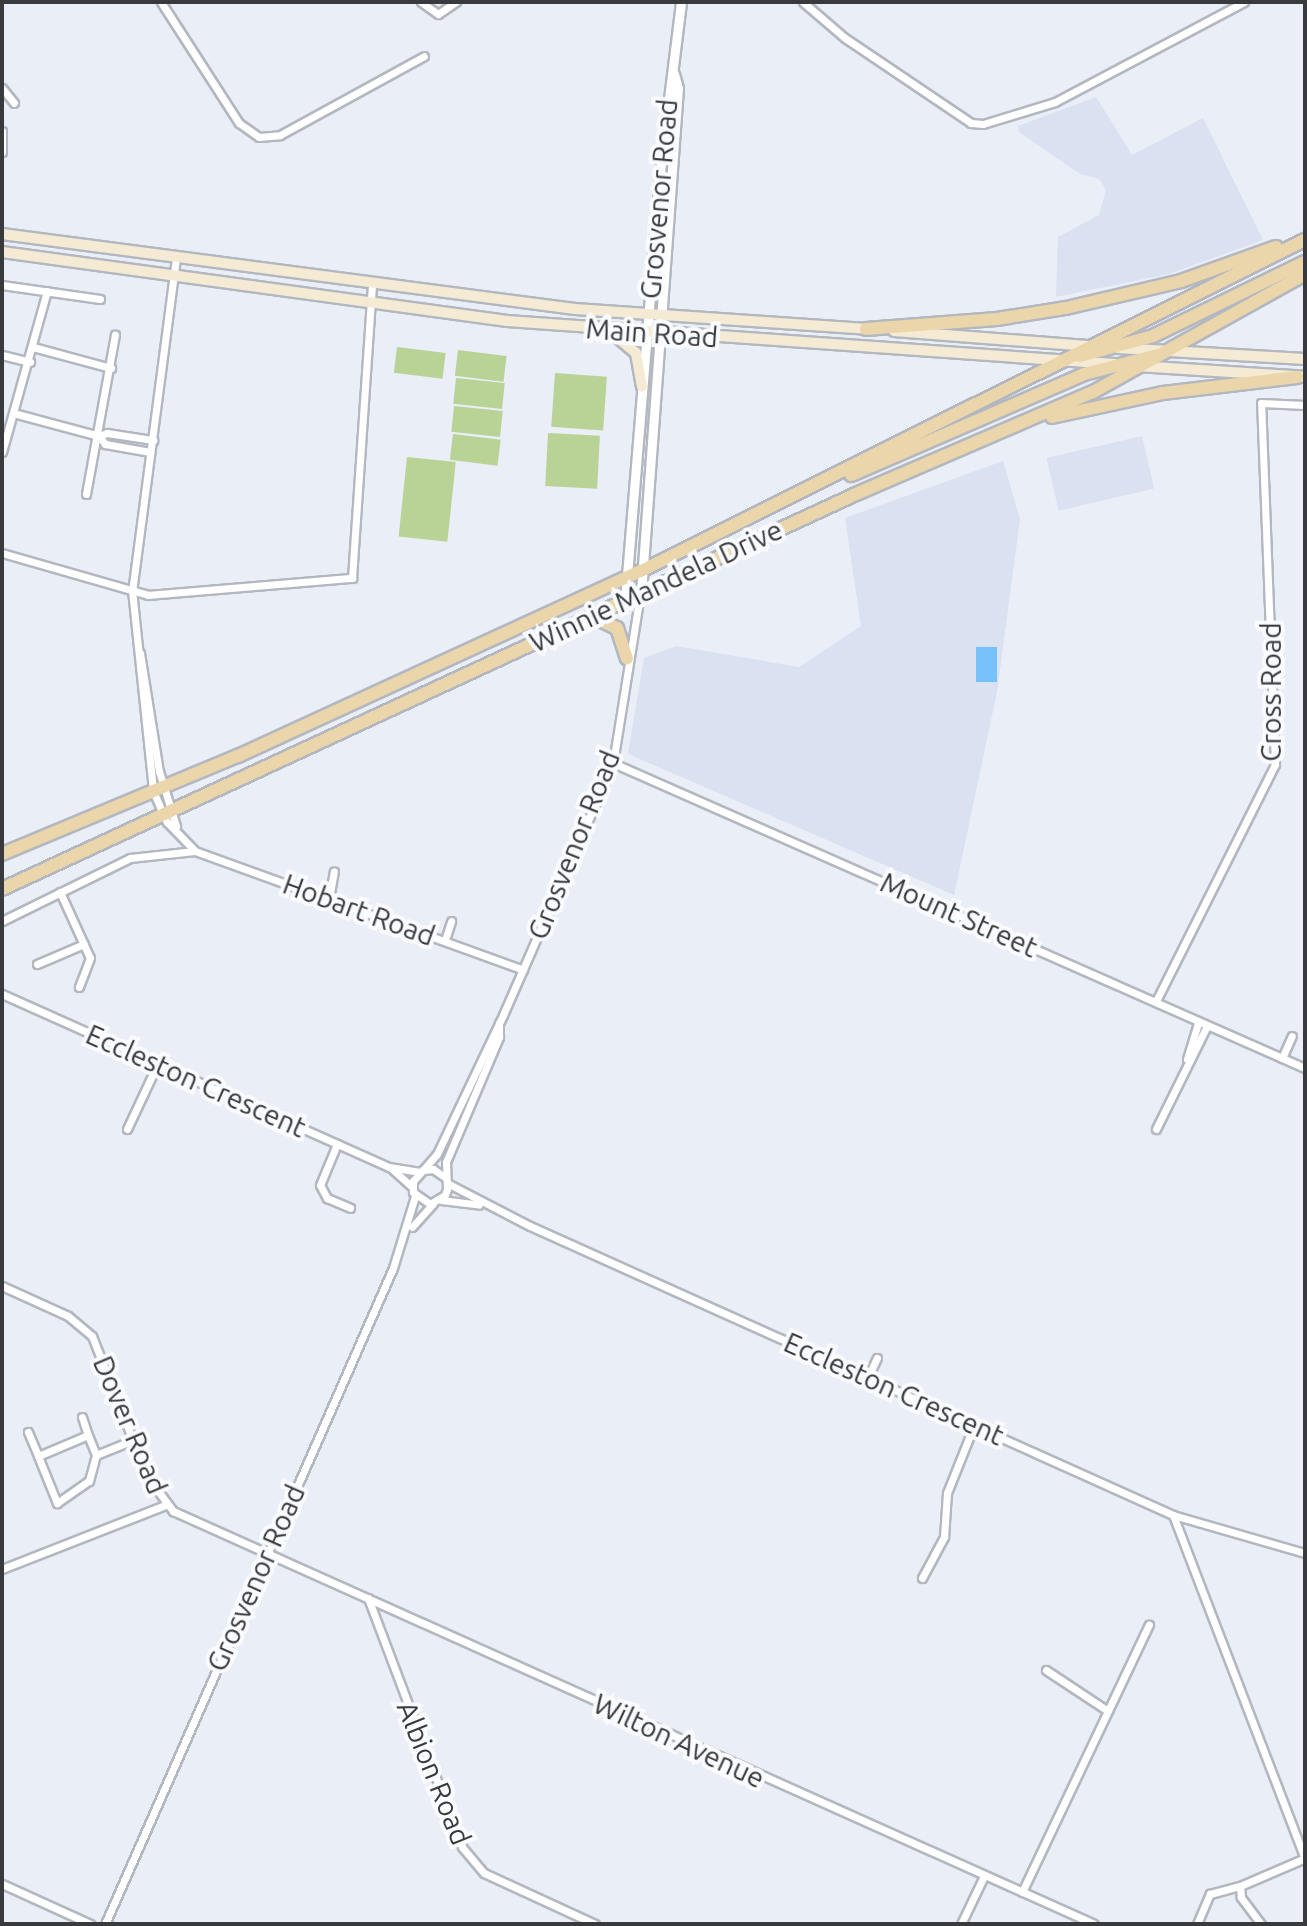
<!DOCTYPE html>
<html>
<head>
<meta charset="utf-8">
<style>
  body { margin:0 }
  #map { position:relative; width:1307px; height:1926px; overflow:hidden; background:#eaeef7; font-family:Ubuntu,sans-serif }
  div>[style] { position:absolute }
  .built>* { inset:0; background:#dae1f1; transform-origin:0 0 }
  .green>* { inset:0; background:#b9d296; transform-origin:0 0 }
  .water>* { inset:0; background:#77c1fb; transform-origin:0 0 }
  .roads { filter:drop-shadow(2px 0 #b3b7bf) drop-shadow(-2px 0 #b3b7bf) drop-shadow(0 2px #b3b7bf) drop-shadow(0 -2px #b3b7bf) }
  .minor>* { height:7px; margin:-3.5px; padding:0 3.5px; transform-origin:3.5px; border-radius:3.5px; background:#fff }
  .tertiary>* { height:9px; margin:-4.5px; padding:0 4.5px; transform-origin:4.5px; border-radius:4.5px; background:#fff }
  .secondary>* { height:10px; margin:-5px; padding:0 5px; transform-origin:5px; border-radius:5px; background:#f5ebd5 }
  .primary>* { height:12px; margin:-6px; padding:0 6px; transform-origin:6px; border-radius:6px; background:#ebd6ab }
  span { translate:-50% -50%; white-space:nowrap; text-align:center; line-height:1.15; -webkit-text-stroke:8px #f9fbff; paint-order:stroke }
  .street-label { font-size:28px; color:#393a3e }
  .frame { position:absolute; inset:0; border:4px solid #393a3e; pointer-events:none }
</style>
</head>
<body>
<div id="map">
  <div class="built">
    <i style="clip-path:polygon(1096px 97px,1132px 155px,1203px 118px,1263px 240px,1169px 274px,1056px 297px,1058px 237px,1099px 215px,1106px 190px,1099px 179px,1080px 174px,1019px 132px,1018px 126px)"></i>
    <i style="left:1142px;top:436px;width:54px;height:98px;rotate:77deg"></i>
    <i style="clip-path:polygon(1003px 461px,1020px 519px,997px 692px,954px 895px,628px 754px,644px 658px,676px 646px,799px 667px,861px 626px,845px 518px)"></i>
  </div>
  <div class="green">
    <i style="left:397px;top:347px;width:49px;height:26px;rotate:7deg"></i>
    <i style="left:458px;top:350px;width:49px;height:26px;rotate:7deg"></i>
    <i style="left:555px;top:373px;width:52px;height:54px;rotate:4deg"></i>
    <i style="left:456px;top:378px;width:49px;height:26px;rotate:6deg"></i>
    <i style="left:454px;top:406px;width:49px;height:26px;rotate:6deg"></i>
    <i style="left:548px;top:433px;width:52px;height:53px;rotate:3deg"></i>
    <i style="left:453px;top:434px;width:48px;height:26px;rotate:7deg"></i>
    <i style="left:407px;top:457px;width:49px;height:80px;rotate:6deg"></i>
  </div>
  <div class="water">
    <i style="left:976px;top:647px;width:21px;height:35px"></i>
  </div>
  <div class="roads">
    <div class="minor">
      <i style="left:161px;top:2px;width:144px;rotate:57.2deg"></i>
      <i style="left:239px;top:123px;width:24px;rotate:35deg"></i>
      <i style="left:259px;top:137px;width:21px;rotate:-5deg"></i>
      <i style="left:280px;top:135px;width:164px;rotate:-28.7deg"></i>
      <i style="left:421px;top:2px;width:21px;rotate:35deg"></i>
      <i style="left:438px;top:14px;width:22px;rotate:-34deg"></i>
      <i style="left:803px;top:2px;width:55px;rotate:40.6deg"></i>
      <i style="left:845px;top:38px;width:152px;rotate:34deg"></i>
      <i style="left:971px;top:123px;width:12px;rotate:5deg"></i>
      <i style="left:983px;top:124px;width:75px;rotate:-17deg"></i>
      <i style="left:1055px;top:102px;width:214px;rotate:-27.9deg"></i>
      <i style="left:2px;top:88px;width:19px;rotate:51deg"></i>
      <i style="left:2px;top:131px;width:21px;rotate:90deg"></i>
      <i style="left:176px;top:258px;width:335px;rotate:97.5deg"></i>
      <i style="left:132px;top:590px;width:202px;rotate:84deg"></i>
      <i style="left:153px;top:791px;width:34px;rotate:66deg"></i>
      <i style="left:167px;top:822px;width:40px;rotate:46deg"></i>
      <i style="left:2px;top:285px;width:99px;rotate:8.1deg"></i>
      <i style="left:33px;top:347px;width:81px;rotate:15.1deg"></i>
      <i style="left:2px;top:355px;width:29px;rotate:14deg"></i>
      <i style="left:17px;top:414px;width:85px;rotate:15deg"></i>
      <i style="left:99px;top:436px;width:10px;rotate:53deg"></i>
      <i style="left:105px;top:444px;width:46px;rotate:10.1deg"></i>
      <i style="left:99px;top:436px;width:9px;rotate:-21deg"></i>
      <i style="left:107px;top:433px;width:47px;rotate:8.7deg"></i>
      <i style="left:2px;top:452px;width:167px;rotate:-74.4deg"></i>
      <i style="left:86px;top:494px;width:162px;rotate:-79.7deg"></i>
      <i style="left:2px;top:553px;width:152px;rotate:16deg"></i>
      <i style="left:148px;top:595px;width:205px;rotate:-4.8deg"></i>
      <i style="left:352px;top:578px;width:294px;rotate:-86.1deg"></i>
      <i style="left:140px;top:653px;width:120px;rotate:80.9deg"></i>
      <i style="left:159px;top:771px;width:58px;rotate:72.8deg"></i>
      <i style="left:613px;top:763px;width:756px;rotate:23.79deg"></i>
      <i style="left:60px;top:892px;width:72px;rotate:65.6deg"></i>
      <i style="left:90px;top:958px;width:31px;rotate:111deg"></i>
      <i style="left:329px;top:899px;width:28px;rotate:-80deg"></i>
      <i style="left:2px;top:921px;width:143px;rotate:-26.2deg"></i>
      <i style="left:130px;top:858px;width:65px;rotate:-6.1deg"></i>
      <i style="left:195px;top:851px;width:349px;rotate:19.9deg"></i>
      <i style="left:445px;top:940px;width:20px;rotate:-72deg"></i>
      <i style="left:37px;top:964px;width:51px;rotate:-23.1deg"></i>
      <i style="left:2px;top:994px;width:424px;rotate:24.1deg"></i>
      <i style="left:389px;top:1167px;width:30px;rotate:9deg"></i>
      <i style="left:1156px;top:1001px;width:265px;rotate:-63.3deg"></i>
      <i style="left:1275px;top:764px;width:361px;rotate:-92.2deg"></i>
      <i style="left:1261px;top:403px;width:44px;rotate:2.6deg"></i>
      <i style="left:1282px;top:1058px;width:24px;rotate:-66deg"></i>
      <i style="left:1187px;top:1059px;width:39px;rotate:-73deg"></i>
      <i style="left:127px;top:1129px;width:68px;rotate:-64.9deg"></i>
      <i style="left:1156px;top:1129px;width:115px;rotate:-63.7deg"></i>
      <i style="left:337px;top:1144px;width:44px;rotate:112.5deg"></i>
      <i style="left:320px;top:1185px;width:15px;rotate:62deg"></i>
      <i style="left:327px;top:1198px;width:25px;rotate:23deg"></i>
      <i style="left:391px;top:1168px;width:28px;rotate:42deg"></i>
      <i style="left:423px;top:1170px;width:21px;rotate:-49deg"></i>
      <i style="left:437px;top:1154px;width:154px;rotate:-64.6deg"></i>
      <i style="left:503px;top:1015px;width:275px;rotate:-66.4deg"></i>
      <i style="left:613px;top:763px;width:171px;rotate:-80.9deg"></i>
      <i style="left:446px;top:1178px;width:16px;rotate:-145deg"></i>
      <i style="left:433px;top:1169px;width:10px;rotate:174deg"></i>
      <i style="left:423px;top:1170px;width:15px;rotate:132deg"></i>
      <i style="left:413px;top:1181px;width:11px;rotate:90deg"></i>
      <i style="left:413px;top:1192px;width:21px;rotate:35deg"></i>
      <i style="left:430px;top:1204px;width:17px;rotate:-31deg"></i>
      <i style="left:445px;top:1195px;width:6px;rotate:-72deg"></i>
      <i style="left:447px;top:1189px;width:27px;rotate:-92deg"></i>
      <i style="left:446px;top:1162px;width:136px;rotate:-67deg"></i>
      <i style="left:499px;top:1037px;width:14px;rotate:-90deg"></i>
      <i style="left:447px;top:1183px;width:93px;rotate:27.4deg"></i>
      <i style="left:530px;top:1226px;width:705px;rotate:24.2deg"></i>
      <i style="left:1173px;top:1515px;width:137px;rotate:16.1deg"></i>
      <i style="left:441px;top:1200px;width:38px;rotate:7deg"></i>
      <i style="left:412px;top:1227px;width:31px;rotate:-48deg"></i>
      <i style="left:2px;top:1286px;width:72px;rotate:24.4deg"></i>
      <i style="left:68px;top:1316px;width:31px;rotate:40deg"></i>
      <i style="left:92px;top:1336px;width:150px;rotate:68.6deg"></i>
      <i style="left:147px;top:1476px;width:44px;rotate:53.4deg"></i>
      <i style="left:173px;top:1511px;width:1009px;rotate:24.15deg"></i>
      <i style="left:868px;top:1377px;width:21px;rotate:-65deg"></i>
      <i style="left:82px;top:1417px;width:19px;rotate:72deg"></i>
      <i style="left:28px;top:1432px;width:26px;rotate:67deg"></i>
      <i style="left:96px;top:1455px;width:22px;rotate:-112deg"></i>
      <i style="left:88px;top:1435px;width:54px;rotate:157.2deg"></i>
      <i style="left:38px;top:1456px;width:51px;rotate:68deg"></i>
      <i style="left:57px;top:1503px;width:39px;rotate:-35deg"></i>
      <i style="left:89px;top:1481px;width:27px;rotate:-75deg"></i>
      <i style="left:96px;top:1455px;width:40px;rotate:-22deg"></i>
      <i style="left:1173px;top:1515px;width:368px;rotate:69deg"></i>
      <i style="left:2px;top:1569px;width:175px;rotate:-21.4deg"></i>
      <i style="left:922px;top:1578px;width:47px;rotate:-61.8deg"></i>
      <i style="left:944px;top:1537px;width:44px;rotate:-86.1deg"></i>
      <i style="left:947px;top:1493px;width:73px;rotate:-68.3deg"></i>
      <i style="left:368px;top:1598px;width:266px;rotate:69.3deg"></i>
      <i style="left:462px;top:1847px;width:34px;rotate:50deg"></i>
      <i style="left:484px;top:1873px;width:122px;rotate:24.7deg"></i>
      <i style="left:1046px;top:1670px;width:74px;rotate:33.5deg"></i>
      <i style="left:2px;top:1884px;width:97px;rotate:24.4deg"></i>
      <i style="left:1022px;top:1892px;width:296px;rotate:-64.6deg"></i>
      <i style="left:105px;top:1924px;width:716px;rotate:-66.3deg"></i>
      <i style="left:393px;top:1268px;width:75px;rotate:-73deg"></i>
      <i style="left:961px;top:1924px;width:53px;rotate:-64.4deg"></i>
      <i style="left:1197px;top:1924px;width:33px;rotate:-67deg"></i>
      <i style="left:1210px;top:1894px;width:31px;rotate:-15deg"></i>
      <i style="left:1261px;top:1924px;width:34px;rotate:-127deg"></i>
      <i style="left:1241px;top:1897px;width:11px;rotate:-95deg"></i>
      <i style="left:1240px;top:1886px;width:71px;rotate:-23.3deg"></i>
    </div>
    <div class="tertiary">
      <i style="left:641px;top:593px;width:506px;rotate:-85.81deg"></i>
      <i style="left:678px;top:88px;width:15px;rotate:-106deg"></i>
      <i style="left:625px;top:600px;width:430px;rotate:-85.3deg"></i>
      <i style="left:660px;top:171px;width:170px;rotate:-82.9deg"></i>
    </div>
    <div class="secondary">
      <i style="left:2px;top:234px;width:578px;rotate:7.46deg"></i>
      <i style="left:575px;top:309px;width:296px;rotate:3.9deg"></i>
      <i style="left:2px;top:252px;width:510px;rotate:7.78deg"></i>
      <i style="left:507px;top:321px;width:609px;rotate:4.05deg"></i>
      <i style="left:894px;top:331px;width:197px;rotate:4.4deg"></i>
      <i style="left:612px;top:333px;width:31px;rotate:40deg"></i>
      <i style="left:636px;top:353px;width:34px;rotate:80deg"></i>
      <i style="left:1118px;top:348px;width:187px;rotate:3.4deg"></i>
      <i style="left:1137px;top:366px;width:168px;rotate:3.7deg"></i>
    </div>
    <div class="primary">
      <i style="left:866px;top:329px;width:131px;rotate:-4.4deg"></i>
      <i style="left:997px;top:319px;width:70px;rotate:-9.1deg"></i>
      <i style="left:1066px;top:308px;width:118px;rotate:-13.2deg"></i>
      <i style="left:1181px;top:281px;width:101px;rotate:-19.7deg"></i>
      <i style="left:1080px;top:356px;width:76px;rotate:-15.3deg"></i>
      <i style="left:1153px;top:336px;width:169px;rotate:-26deg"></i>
      <i style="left:1052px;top:417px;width:114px;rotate:-12.2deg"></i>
      <i style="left:1163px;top:393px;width:135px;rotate:-6.8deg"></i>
      <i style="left:851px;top:475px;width:254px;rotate:-23.4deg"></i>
      <i style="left:1084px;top:374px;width:76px;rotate:-14.4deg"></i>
      <i style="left:592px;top:616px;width:28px;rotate:26deg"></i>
      <i style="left:617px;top:628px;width:32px;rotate:72deg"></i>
      <i style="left:2px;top:854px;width:256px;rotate:-22.6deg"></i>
      <i style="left:238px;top:756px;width:443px;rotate:-24.7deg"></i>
      <i style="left:641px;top:571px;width:742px;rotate:-26.5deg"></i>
      <i style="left:2px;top:889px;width:941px;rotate:-24.82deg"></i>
      <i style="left:856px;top:494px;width:258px;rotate:-23.3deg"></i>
      <i style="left:1093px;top:392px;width:243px;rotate:-29.1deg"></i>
    </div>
  </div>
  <div class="street-label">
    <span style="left:659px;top:199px;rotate:-85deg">Grosvenor Road</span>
    <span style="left:652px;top:333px;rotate:4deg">Main Road</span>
    <span style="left:656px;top:586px;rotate:-25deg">Winnie Mandela Drive</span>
    <span style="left:1271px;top:692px;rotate:-90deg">Cross Road</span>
    <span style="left:574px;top:845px;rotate:-68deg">Grosvenor Road</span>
    <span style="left:359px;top:910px;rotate:20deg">Hobart Road</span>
    <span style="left:959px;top:915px;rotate:24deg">Mount Street</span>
    <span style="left:196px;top:1081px;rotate:24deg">Eccleston Crescent</span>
    <span style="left:894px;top:1389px;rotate:24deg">Eccleston Crescent</span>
    <span style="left:130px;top:1425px;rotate:67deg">Dover Road</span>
    <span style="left:256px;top:1578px;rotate:-66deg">Grosvenor Road</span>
    <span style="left:679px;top:1741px;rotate:25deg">Wilton Avenue</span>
    <span style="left:434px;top:1773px;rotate:68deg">Albion Road</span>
  </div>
  <div class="frame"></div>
</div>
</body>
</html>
